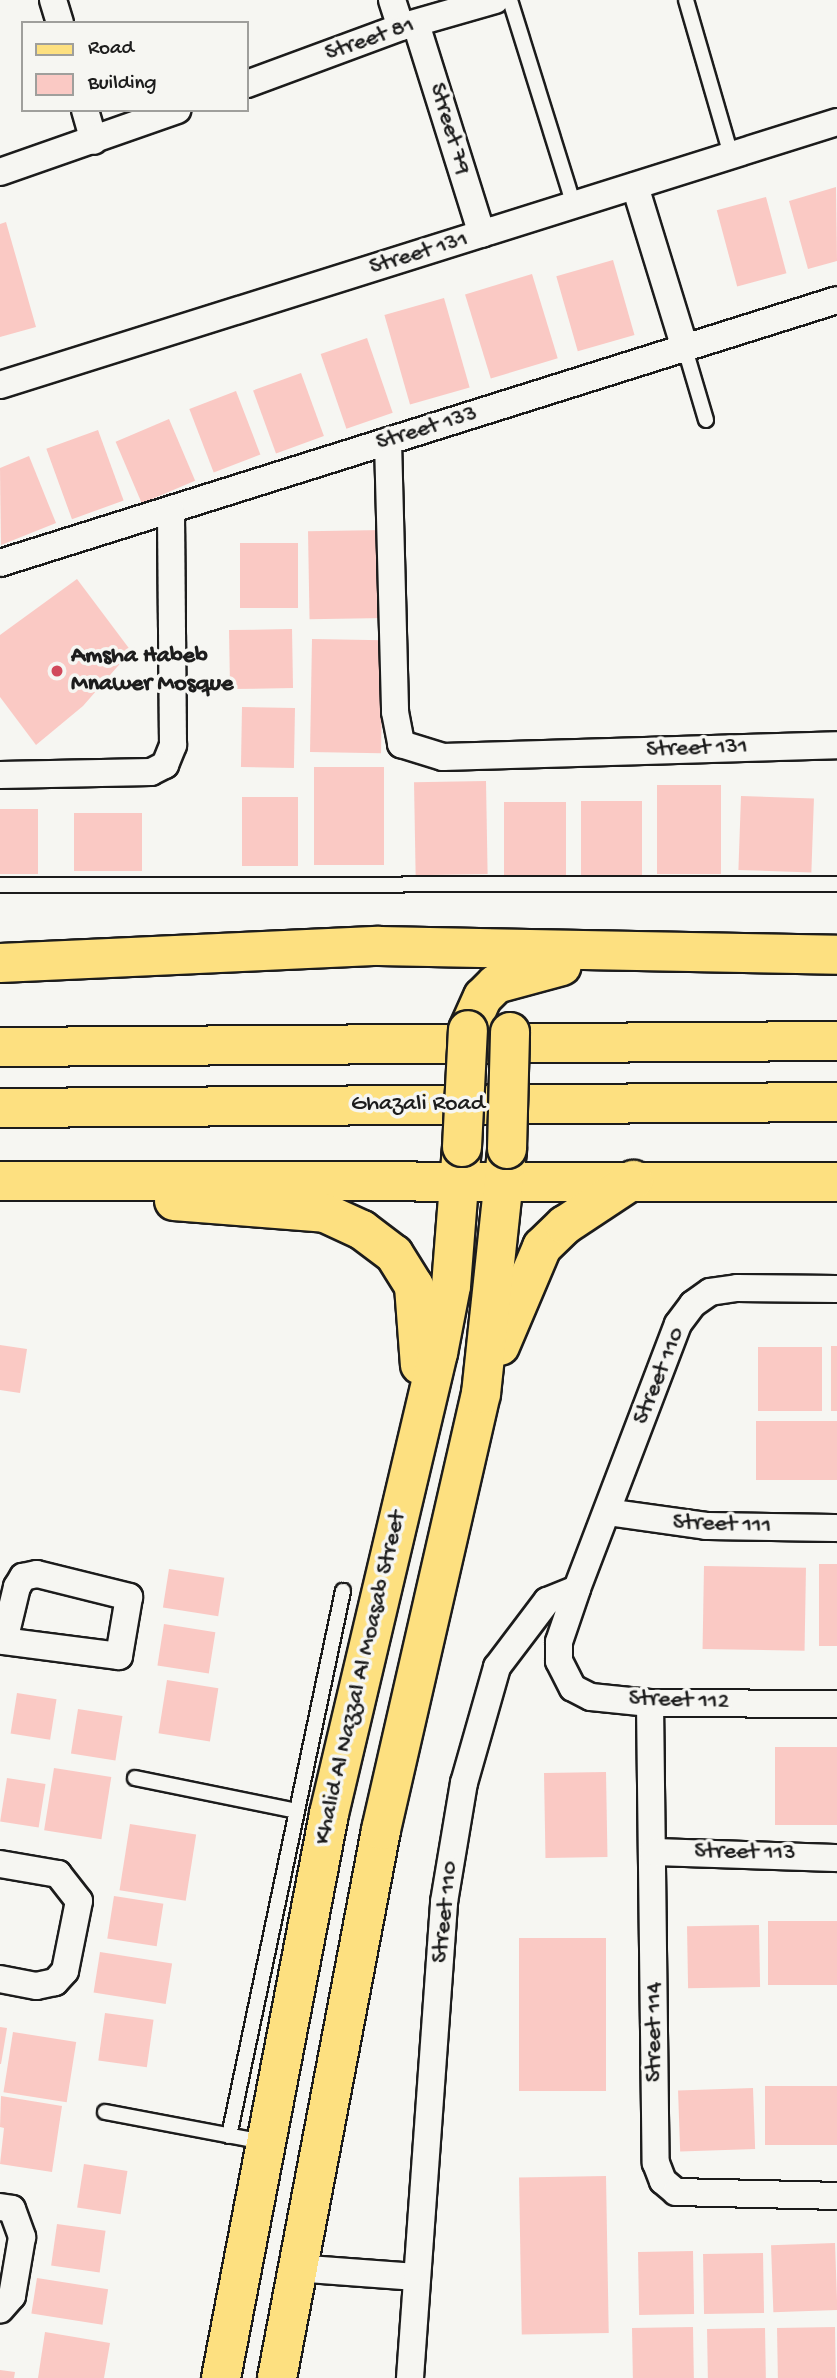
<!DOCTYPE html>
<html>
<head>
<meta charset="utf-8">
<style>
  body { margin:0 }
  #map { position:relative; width:837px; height:2378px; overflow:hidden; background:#f6f6f2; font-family:"Gochi Hand",sans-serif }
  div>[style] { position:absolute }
  .building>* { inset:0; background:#fac9c4; transform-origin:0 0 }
  .roads { filter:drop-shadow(2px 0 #1c1c1c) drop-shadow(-2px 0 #1c1c1c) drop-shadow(0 2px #1c1c1c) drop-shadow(0 -2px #1c1c1c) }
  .lane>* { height:14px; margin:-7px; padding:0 7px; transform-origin:7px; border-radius:7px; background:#f6f6f2 }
  .street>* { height:26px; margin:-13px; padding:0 13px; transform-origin:13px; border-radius:13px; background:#f6f6f2 }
  .primary>* { height:38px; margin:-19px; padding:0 19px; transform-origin:19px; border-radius:19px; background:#fde080 }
  .highway>* { height:38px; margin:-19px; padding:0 19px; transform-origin:19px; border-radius:19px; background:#fde080 }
  .bridges { filter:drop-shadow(2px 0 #1c1c1c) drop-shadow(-2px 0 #1c1c1c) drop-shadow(0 2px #1c1c1c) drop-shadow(0 -2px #1c1c1c) }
  .primary-bridge>* { height:38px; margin:-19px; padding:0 19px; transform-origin:19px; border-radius:19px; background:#fde080 }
  .dots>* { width:19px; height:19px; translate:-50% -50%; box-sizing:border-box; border:4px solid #f6f6f2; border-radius:50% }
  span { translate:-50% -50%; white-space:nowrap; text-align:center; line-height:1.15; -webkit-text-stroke:7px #f6f6f2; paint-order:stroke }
  .street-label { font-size:24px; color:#1c1c1c }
  .poi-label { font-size:24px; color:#1c1c1c; font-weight:700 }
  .left { translate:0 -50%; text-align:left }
  .legend { position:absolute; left:21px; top:21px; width:228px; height:91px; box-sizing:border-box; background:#f6f6f2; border:2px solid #9f9f9c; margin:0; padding:9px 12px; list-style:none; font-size:21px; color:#1c1c1c }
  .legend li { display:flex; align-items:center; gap:14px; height:35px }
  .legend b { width:35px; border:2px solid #9f9f9c }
</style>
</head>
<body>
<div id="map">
  <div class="building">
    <i style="clip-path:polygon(836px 187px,837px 261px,808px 269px,789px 201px)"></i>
    <i style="left:766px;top:197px;width:79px;height:51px;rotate:75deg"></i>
    <i style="clip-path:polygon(6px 222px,36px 327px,0 337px,0 224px)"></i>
    <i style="left:613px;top:260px;width:78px;height:59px;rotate:74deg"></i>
    <i style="left:532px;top:274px;width:88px;height:70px;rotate:73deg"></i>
    <i style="left:444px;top:298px;width:93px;height:62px;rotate:74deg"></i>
    <i style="left:367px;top:338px;width:79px;height:49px;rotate:71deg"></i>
    <i style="left:301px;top:373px;width:67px;height:51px;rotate:70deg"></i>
    <i style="left:236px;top:391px;width:68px;height:50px;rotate:69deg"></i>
    <i style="left:169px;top:419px;width:67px;height:58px;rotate:67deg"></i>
    <i style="left:98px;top:430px;width:75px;height:55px;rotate:70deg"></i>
    <i style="clip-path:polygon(29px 456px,56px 523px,1px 545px,0 468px)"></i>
    <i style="left:383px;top:530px;width:88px;height:75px;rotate:89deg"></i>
    <i style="left:240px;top:543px;width:58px;height:65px"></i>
    <i style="clip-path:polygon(77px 579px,131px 651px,83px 706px,36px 745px,0 697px,0 635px)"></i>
    <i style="left:292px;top:629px;width:59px;height:63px;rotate:89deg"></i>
    <i style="left:312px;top:639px;width:71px;height:113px;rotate:1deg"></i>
    <i style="left:242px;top:707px;width:53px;height:60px;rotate:1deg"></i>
    <i style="left:314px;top:767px;width:70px;height:98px"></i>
    <i style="left:486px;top:781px;width:93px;height:72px;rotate:89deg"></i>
    <i style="left:657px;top:785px;width:64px;height:89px"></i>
    <i style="left:741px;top:796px;width:73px;height:74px;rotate:2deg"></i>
    <i style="left:242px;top:797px;width:56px;height:69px"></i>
    <i style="left:581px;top:801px;width:61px;height:77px"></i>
    <i style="left:566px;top:802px;width:75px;height:62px;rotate:90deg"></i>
    <i style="left:0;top:809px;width:38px;height:65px"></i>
    <i style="left:142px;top:813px;width:58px;height:68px;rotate:90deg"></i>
    <i style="clip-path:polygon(0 1345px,27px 1349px,20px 1393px,0 1390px)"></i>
    <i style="left:831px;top:1346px;width:6px;height:65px"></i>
    <i style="left:758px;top:1347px;width:64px;height:64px"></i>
    <i style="left:756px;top:1421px;width:81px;height:59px"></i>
    <i style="left:819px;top:1564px;width:18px;height:82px"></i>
    <i style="left:704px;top:1566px;width:102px;height:83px;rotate:1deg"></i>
    <i style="left:169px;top:1569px;width:56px;height:39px;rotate:9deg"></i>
    <i style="left:164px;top:1624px;width:52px;height:42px;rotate:9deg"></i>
    <i style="left:167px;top:1680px;width:52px;height:54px;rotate:9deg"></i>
    <i style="left:17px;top:1693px;width:40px;height:41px;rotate:9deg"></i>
    <i style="left:78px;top:1709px;width:45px;height:45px;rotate:9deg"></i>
    <i style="left:837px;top:1747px;width:78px;height:62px;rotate:90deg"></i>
    <i style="left:54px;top:1768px;width:58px;height:63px;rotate:9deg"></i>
    <i style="left:606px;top:1772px;width:85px;height:62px;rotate:89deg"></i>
    <i style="left:7px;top:1778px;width:39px;height:44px;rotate:9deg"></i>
    <i style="left:130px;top:1824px;width:67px;height:67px;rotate:9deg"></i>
    <i style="left:114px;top:1896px;width:50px;height:43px;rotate:9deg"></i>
    <i style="left:837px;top:1921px;width:64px;height:69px;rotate:90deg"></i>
    <i style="left:759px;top:1925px;width:62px;height:72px;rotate:89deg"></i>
    <i style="left:606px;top:1938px;width:153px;height:87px;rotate:90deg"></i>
    <i style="left:100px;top:1952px;width:73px;height:41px;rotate:9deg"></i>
    <i style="left:105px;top:2013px;width:49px;height:48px;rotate:8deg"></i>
    <i style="clip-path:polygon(0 2027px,7px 2028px,1px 2064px,0 2064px)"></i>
    <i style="left:13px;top:2032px;width:64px;height:61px;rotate:9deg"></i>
    <i style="left:837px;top:2086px;width:59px;height:72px;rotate:90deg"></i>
    <i style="left:753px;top:2088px;width:61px;height:75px;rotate:88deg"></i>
    <i style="clip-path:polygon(1px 2096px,62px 2106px,52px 2172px,0 2164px,4px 2128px,0 2127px)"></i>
    <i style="left:84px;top:2164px;width:44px;height:44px;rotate:9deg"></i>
    <i style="left:606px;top:2176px;width:157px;height:87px;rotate:89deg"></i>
    <i style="left:57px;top:2224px;width:49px;height:42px;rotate:8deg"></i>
    <i style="left:835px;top:2243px;width:67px;height:64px;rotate:88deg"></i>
    <i style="left:693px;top:2251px;width:63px;height:55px;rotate:89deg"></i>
    <i style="left:763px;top:2253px;width:60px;height:60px;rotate:89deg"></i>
    <i style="left:37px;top:2278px;width:72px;height:36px;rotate:9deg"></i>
    <i style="left:693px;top:2327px;width:51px;height:61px;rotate:89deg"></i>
    <i style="left:835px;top:2327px;width:51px;height:58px;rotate:89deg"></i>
    <i style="left:765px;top:2328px;width:50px;height:58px;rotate:89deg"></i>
    <i style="clip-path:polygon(45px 2332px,110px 2343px,104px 2378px,38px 2378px)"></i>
    <i style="clip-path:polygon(0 2370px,15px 2372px,14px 2378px,0 2378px)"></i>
  </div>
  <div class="roads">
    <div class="lane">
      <i style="left:510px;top:0;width:215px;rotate:72.7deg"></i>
      <i style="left:686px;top:0;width:161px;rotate:73.8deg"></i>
      <i style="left:685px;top:349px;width:74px;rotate:73.5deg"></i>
      <i style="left:0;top:885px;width:837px;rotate:-0.07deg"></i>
      <i style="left:135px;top:1778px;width:165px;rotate:11.5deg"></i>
      <i style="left:105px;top:2112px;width:162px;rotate:10.7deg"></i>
      <i style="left:229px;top:2136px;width:557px;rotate:-78.19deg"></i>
    </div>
    <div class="street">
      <i style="left:53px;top:0;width:24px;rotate:73deg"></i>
      <i style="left:392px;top:0;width:28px;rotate:72deg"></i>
      <i style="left:416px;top:24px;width:220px;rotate:72.6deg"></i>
      <i style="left:247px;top:84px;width:164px;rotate:-20.3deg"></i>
      <i style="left:401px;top:27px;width:98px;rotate:-16deg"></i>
      <i style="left:85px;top:110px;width:32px;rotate:74deg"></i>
      <i style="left:0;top:172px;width:188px;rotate:-19.3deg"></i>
      <i style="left:635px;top:186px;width:170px;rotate:72.9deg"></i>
      <i style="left:0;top:385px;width:877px;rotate:-17.44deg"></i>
      <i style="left:388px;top:441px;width:271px;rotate:88.5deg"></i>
      <i style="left:395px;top:712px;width:33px;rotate:79deg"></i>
      <i style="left:401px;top:744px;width:44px;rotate:17.2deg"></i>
      <i style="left:443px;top:757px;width:394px;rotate:-1.7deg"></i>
      <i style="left:0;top:563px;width:877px;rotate:-17.44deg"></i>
      <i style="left:0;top:775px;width:151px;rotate:-1.1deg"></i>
      <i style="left:151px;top:772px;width:16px;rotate:-27deg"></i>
      <i style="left:165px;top:765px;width:22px;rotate:-68deg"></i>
      <i style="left:173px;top:745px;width:234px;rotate:-90.5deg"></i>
      <i style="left:837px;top:1289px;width:100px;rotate:-179.4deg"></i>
      <i style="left:737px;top:1288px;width:27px;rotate:172deg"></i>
      <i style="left:710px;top:1292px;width:21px;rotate:145deg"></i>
      <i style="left:693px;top:1304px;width:25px;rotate:127deg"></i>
      <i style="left:678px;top:1324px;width:284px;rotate:110.9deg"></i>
      <i style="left:577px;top:1589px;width:56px;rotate:108.8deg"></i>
      <i style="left:559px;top:1642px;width:19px;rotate:90deg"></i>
      <i style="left:559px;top:1661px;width:30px;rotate:63deg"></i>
      <i style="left:573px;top:1688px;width:20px;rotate:27deg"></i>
      <i style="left:591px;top:1697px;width:59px;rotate:5.8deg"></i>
      <i style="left:650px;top:1703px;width:187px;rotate:0.3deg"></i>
      <i style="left:607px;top:1512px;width:100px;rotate:8deg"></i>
      <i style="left:706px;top:1526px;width:131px;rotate:0.9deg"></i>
      <i style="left:37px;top:1574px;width:95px;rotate:14deg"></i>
      <i style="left:129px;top:1597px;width:60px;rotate:99.6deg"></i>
      <i style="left:119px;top:1656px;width:116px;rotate:-172.6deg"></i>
      <i style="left:4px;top:1641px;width:56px;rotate:-76.5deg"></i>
      <i style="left:17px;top:1587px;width:12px;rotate:-59deg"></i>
      <i style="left:23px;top:1577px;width:14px;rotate:-12deg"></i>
      <i style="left:650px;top:1703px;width:460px;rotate:89.3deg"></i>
      <i style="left:656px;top:2163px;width:19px;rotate:69deg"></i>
      <i style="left:663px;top:2181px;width:17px;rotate:40deg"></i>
      <i style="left:676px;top:2192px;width:161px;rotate:1.4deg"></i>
      <i style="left:653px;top:1852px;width:184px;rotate:1.9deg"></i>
      <i style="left:0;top:1864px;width:59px;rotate:9.8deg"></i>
      <i style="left:58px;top:1874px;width:34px;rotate:52deg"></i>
      <i style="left:79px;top:1901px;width:71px;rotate:101.3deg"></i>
      <i style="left:65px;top:1971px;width:15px;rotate:132deg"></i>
      <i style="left:55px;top:1982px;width:19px;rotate:168deg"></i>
      <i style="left:36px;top:1986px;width:37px;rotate:-169deg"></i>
      <i style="left:0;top:2207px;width:12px;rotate:9deg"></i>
      <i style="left:12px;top:2209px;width:30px;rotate:70deg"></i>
      <i style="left:22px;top:2237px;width:60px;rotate:99.6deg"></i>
      <i style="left:12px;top:2296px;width:18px;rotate:131deg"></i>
      <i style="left:294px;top:2268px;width:123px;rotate:4.2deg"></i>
      <i style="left:410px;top:2378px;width:477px;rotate:-85.9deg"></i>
      <i style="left:444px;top:1902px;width:121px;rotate:-80.5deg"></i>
      <i style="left:464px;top:1783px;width:121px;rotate:-74.1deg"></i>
      <i style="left:497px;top:1667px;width:83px;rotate:-52.9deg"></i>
      <i style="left:547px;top:1601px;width:32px;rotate:-22deg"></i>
    </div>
    <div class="primary">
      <i style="left:0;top:963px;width:379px;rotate:-2.6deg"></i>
      <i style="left:379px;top:946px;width:458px;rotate:1.1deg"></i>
      <i style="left:468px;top:1030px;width:36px;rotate:-66deg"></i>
      <i style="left:483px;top:997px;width:18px;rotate:-45deg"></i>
      <i style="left:496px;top:984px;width:68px;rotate:-15.3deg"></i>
      <i style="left:0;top:1181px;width:837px;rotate:0.07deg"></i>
      <i style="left:174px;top:1201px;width:151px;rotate:4.5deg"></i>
      <i style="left:325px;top:1213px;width:41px;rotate:24.7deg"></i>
      <i style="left:362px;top:1230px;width:40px;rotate:37deg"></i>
      <i style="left:394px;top:1254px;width:38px;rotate:58deg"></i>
      <i style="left:414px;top:1286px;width:79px;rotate:85.7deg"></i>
      <i style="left:500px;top:1346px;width:108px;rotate:-67deg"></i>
      <i style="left:542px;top:1247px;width:32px;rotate:-44deg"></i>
      <i style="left:565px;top:1225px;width:82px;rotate:-33.5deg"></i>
      <i style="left:221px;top:2378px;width:574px;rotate:-79.16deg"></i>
      <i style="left:329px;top:1814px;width:474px;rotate:-76.7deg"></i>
      <i style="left:438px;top:1353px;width:68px;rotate:-79deg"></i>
      <i style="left:451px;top:1286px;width:139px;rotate:-85.5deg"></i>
      <i style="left:277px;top:2378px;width:558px;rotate:-79.25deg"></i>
      <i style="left:381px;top:1830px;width:447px;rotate:-77.1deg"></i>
      <i style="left:481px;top:1394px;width:246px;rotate:-83.9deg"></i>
    </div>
    <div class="highway">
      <i style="left:0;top:1047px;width:837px;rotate:-0.41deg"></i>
      <i style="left:0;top:1108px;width:837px;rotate:-0.41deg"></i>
    </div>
  </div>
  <div class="bridges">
    <div class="primary-bridge">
      <i style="left:462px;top:1147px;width:117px;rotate:-87.1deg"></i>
      <i style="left:507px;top:1149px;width:117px;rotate:-88.5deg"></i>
    </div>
  </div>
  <div class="dots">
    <i style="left:57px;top:671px;background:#d1495b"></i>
  </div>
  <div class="street-label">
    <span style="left:370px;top:40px;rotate:-19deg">Street 81</span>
    <span style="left:449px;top:129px;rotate:73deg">Street 79</span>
    <span style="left:419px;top:254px;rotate:-17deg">Street 131</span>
    <span style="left:427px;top:429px;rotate:-17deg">Street 133</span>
    <span style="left:697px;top:749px;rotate:-2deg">Street 131</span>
    <span style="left:418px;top:1105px">Ghazali Road</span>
    <span style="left:660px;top:1376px;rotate:-68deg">Street 110</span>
    <span style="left:722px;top:1525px;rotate:2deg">Street 111</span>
    <span style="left:361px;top:1678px;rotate:-77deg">Khalid Al Nazzal Al Moasab Street</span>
    <span style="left:679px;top:1701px;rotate:2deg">Street 112</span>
    <span style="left:745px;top:1853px;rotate:1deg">Street 113</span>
    <span style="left:446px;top:1912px;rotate:-84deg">Street 110</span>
    <span style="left:655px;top:2032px;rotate:-90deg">Street 114</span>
  </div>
  <div class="poi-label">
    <span class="left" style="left:71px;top:671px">Amsha Habeb<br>Mnawer Mosque</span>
  </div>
  <ul class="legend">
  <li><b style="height:9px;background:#fde080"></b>Road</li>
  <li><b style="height:19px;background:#fac9c4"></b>Building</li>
  </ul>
</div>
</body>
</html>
